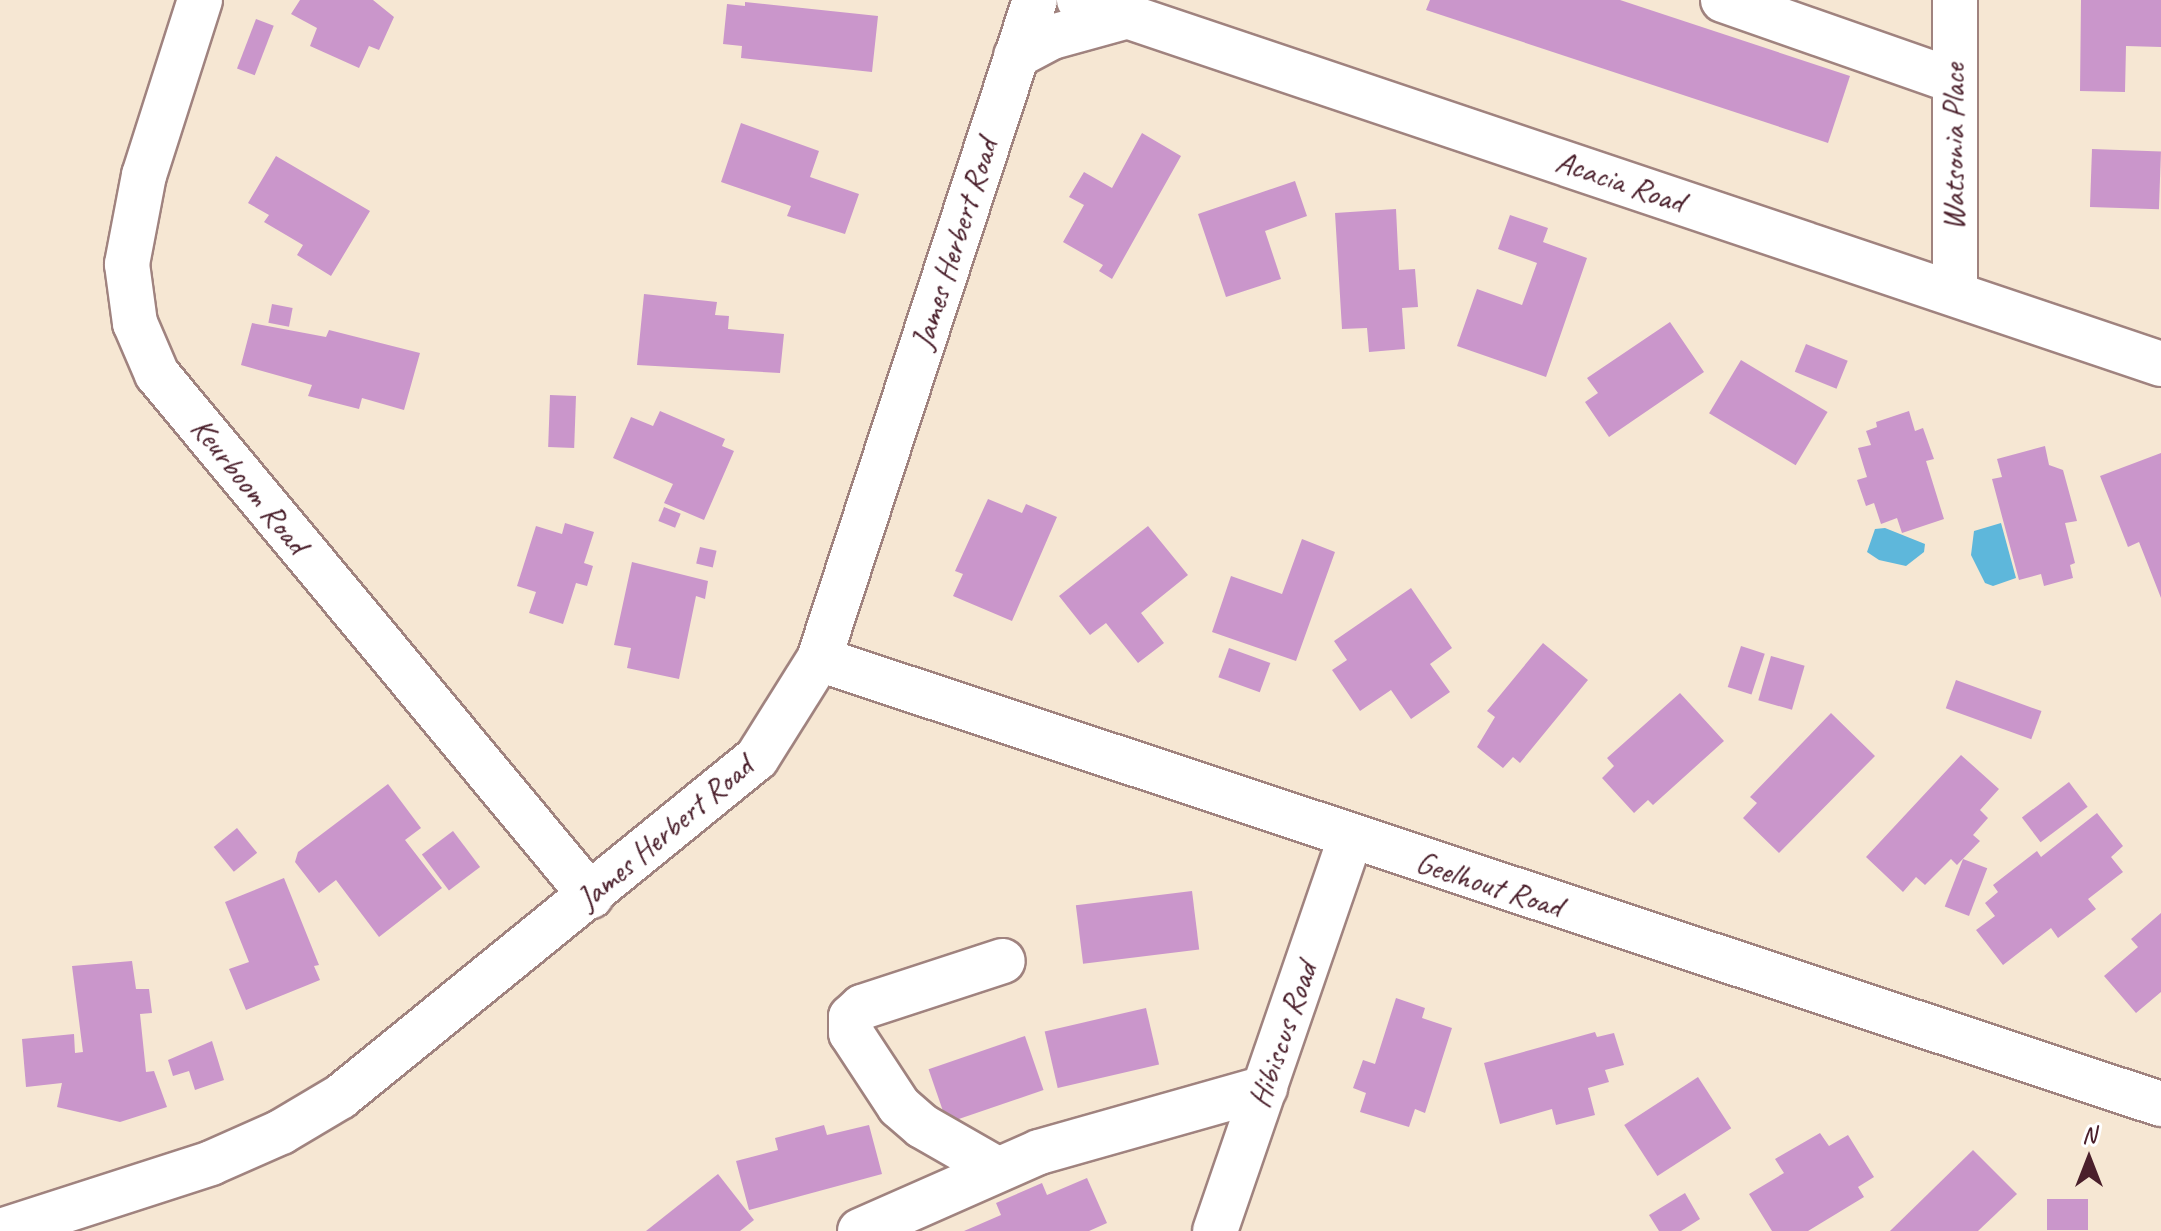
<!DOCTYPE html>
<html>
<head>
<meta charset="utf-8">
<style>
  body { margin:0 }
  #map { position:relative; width:2161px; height:1231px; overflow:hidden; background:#f6e7d3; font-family:Caveat,sans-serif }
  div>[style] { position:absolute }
  .water>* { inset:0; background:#5eb7db }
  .building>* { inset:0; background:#ca96cb; transform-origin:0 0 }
  .roads { filter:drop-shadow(2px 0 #a0837f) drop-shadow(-2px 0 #a0837f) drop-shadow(0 2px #a0837f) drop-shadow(0 -2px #a0837f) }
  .minor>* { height:44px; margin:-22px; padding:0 22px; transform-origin:22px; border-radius:22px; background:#fff }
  span { translate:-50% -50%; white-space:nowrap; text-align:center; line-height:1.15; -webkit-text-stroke:7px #fff; paint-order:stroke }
  .street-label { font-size:32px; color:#4a1f2b }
  .north { position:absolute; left:2049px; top:1119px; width:80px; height:80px; -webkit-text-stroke:6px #fff; paint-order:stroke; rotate:0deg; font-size:22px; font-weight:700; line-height:32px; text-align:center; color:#4a1f2b }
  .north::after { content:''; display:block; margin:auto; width:28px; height:36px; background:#4a1f2b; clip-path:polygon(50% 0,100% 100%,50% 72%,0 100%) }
</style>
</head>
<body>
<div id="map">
  <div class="water">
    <i style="clip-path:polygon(2001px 523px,2016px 578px,1993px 586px,1985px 583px,1971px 555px,1974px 531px)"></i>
    <i style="clip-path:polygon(1885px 528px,1925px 544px,1924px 552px,1906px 566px,1879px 560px,1867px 552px,1875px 529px)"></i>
  </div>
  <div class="building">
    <i style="clip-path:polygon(300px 0,373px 0,394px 17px,379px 50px,369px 46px,359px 68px,310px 46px,317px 28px,291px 14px)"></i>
    <i style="clip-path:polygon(1430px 0,1620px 0,1850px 76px,1828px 143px,1426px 10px)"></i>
    <i style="clip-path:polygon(2081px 0,2161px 0,2161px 47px,2126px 46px,2125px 92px,2080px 91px)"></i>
    <i style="clip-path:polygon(745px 2px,878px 16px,872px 72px,741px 58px,742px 46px,723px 44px,727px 4px,745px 6px)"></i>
    <i style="left:256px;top:19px;width:19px;height:53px;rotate:21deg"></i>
    <i style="clip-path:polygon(741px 123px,819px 151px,810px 177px,859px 194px,845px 234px,787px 216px,791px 206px,721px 182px)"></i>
    <i style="clip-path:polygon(1142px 133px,1181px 156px,1112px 279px,1099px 271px,1103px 265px,1063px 242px,1084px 205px,1069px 197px,1084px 172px,1112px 188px)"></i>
    <i style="left:2092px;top:149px;width:69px;height:58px;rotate:2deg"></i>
    <i style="clip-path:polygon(276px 156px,370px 211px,331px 276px,297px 255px,303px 245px,264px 222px,269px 215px,248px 203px)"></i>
    <i style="clip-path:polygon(1295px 181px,1307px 216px,1265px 231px,1281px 279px,1226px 297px,1198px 214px)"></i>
    <i style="clip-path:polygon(1396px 209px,1399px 270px,1415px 269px,1418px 307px,1402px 308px,1405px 349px,1369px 352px,1367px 328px,1342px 329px,1335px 213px)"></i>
    <i style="clip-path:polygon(1510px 215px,1548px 228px,1543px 242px,1587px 258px,1546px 377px,1457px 346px,1477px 289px,1522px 305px,1537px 263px,1498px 249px)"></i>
    <i style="clip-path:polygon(644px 294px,717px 302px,715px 315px,729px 316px,728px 329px,784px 334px,780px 373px,637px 365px)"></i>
    <i style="left:272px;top:304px;width:21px;height:19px;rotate:11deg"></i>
    <i style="clip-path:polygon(1670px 322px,1704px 372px,1609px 437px,1585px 402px,1598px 393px,1587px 378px)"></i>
    <i style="clip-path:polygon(252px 323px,326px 337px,329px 330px,420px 353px,404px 410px,362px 398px,359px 409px,308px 396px,312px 385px,241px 365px)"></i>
    <i style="left:1806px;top:344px;width:45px;height:30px;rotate:22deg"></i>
    <i style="left:1741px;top:360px;width:101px;height:62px;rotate:31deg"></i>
    <i style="left:550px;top:395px;width:26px;height:52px;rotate:2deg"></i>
    <i style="clip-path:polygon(660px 411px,725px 439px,722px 446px,734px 451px,704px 520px,664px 503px,673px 484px,613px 458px,631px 417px,653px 426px)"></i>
    <i style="clip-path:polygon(1909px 411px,1915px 431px,1923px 428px,1934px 459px,1926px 461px,1944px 519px,1902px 533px,1897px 518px,1881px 524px,1874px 503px,1866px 506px,1857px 480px,1867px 477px,1858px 448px,1871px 445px,1866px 431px,1877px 427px,1876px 422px)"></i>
    <i style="clip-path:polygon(2045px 446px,2049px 465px,2063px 470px,2077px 521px,2065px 523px,2075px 563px,2070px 565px,2073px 578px,2044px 586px,2041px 574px,2019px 580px,1992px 479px,2002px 477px,1997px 459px)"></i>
    <i style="clip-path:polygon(2161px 453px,2161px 598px,2139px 542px,2128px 547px,2100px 476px)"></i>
    <i style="clip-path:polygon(988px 499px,1022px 513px,1026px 504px,1057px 517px,1012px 621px,953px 596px,963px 574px,955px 571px)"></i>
    <i style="left:664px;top:507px;width:18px;height:15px;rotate:22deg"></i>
    <i style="clip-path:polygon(565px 523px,594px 532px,584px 563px,593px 566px,587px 586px,576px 583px,563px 624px,529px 613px,536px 592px,517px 586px,536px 526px,562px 534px)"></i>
    <i style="clip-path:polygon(1148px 526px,1188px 575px,1141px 613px,1164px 643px,1138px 663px,1106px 623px,1090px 635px,1059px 596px)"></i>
    <i style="clip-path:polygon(1302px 539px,1335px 552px,1296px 661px,1212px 632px,1231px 576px,1282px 594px)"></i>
    <i style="left:700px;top:547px;width:17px;height:17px;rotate:13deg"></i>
    <i style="clip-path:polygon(632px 562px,708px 581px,705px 599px,696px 596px,679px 679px,627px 668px,631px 648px,614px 645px)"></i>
    <i style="clip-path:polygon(1411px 588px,1452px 648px,1430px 664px,1450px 692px,1411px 719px,1391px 690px,1360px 711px,1332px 670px,1347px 660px,1334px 641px)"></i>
    <i style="clip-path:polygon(1543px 643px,1588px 680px,1520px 763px,1513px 757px,1503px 768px,1477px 747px,1495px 717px,1487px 711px)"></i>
    <i style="left:1741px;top:646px;width:25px;height:43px;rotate:18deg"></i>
    <i style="left:1229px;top:648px;width:44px;height:31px;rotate:20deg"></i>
    <i style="left:1771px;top:656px;width:35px;height:46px;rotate:16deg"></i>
    <i style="left:1956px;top:680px;width:91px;height:30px;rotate:20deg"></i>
    <i style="clip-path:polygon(1680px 693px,1724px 741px,1653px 805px,1648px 800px,1634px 813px,1602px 778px,1614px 766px,1607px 758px)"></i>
    <i style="clip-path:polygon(1831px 713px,1875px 756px,1779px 853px,1743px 818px,1757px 803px,1750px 797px)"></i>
    <i style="clip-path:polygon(1961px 755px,1999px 789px,1980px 810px,1988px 818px,1973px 835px,1980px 841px,1957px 865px,1951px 859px,1925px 885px,1916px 877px,1903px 892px,1866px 857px)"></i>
    <i style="left:2069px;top:782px;width:31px;height:59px;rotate:53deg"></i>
    <i style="clip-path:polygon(388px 784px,421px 828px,405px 840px,442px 888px,379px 937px,336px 880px,319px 893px,295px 862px,298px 852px)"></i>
    <i style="clip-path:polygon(2097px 813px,2123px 846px,2111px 857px,2123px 872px,2088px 899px,2096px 909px,2058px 938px,2051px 928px,2003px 965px,1976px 930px,1995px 916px,1985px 903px,1998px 892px,1993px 885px,2037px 851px,2041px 857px)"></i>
    <i style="left:237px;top:828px;width:32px;height:30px;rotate:51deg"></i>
    <i style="left:453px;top:831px;width:45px;height:39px;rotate:53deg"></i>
    <i style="left:1963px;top:859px;width:26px;height:51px;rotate:21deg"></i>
    <i style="clip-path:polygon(284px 878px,319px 965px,314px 966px,320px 980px,246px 1010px,229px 969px,249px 962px,225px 902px)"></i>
    <i style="left:1192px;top:891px;width:59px;height:117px;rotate:83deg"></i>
    <i style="clip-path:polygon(2161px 913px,2161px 992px,2136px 1013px,2104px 976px,2138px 947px,2131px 939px)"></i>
    <i style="clip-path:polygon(132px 961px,136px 989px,149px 989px,152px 1013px,140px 1014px,146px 1072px,154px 1071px,167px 1107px,120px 1122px,57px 1107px,62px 1083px,26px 1087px,22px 1039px,74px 1034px,75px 1053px,83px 1052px,72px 966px)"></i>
    <i style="clip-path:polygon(1396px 998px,1425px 1008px,1422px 1018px,1452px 1028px,1425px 1113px,1415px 1109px,1409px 1127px,1360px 1112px,1366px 1093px,1353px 1088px,1363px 1060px,1375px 1064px)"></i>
    <i style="left:1146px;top:1008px;width:58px;height:104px;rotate:77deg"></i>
    <i style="clip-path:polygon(1595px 1032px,1597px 1037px,1614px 1033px,1624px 1065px,1605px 1070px,1609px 1082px,1588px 1088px,1595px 1115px,1556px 1125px,1552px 1109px,1500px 1124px,1484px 1063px)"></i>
    <i style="left:1025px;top:1036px;width:57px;height:102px;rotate:71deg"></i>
    <i style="clip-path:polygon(212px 1041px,224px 1080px,195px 1090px,189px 1071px,173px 1076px,168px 1060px)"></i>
    <i style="left:1698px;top:1077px;width:61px;height:88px;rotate:57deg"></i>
    <i style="clip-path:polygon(824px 1125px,827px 1135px,869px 1125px,882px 1174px,749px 1210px,736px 1161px,778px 1150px,775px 1138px)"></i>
    <i style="clip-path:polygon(1820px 1133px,1829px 1146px,1848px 1135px,1874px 1177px,1858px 1187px,1864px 1197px,1808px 1231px,1772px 1231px,1749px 1194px,1784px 1173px,1775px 1159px)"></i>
    <i style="clip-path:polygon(1973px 1150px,2017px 1194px,1978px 1231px,1890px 1231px)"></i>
    <i style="clip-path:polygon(718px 1174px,754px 1220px,740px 1231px,646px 1231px)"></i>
    <i style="clip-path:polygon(1087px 1178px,1107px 1223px,1089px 1231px,964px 1231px,1001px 1215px,996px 1203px,1042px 1183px,1047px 1195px)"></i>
    <i style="clip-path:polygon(1685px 1193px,1700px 1219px,1681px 1231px,1659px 1231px,1649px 1215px)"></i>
    <i style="left:2047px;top:1199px;width:41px;height:31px"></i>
  </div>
  <div class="roads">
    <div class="minor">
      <i style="left:200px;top:0;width:184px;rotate:107.7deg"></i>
      <i style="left:144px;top:175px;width:91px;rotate:100.8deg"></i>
      <i style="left:127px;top:264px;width:60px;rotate:82.3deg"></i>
      <i style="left:135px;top:323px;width:56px;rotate:66.7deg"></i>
      <i style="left:157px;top:374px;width:679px;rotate:50.26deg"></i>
      <i style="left:1079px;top:0;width:1142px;rotate:18.59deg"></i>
      <i style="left:1723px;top:0;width:245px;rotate:19.3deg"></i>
      <i style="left:1955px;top:0;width:294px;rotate:90deg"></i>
      <i style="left:1016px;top:56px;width:41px;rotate:-27.8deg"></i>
      <i style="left:1052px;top:37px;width:79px;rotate:-15.4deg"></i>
      <i style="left:819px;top:659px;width:1414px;rotate:18.35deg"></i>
      <i style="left:997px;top:1169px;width:86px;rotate:-150.2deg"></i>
      <i style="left:922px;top:1126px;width:30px;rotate:-139deg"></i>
      <i style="left:899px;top:1106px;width:87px;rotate:-123.3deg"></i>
      <i style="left:851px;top:1033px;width:16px;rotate:-90deg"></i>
      <i style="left:851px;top:1017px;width:15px;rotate:-42deg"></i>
      <i style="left:862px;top:1007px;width:148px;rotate:-18.1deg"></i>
      <i style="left:1px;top:1231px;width:221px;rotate:-17.9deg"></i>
      <i style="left:211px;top:1163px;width:77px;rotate:-23.9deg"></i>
      <i style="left:281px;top:1132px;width:69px;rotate:-30.7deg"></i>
      <i style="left:340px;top:1097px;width:537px;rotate:-39.11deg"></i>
      <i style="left:757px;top:758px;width:117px;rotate:-57.9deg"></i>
      <i style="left:819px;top:659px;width:693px;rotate:-71.85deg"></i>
      <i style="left:860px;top:1231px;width:196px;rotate:-23.8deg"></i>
      <i style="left:1039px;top:1152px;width:235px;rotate:-15.8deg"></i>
      <i style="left:1215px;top:1231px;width:415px;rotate:-71deg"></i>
    </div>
  </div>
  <div class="street-label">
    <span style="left:1954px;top:147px;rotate:-90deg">Watsonia Place</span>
    <span style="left:1620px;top:182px;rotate:19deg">Acacia Road</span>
    <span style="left:955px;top:244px;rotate:-72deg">James Herbert Road</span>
    <span style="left:249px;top:486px;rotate:51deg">Keurboom Road</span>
    <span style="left:665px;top:833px;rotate:-40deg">James Herbert Road</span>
    <span style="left:1489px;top:885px;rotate:18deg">Geelhout Road</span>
    <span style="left:1283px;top:1035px;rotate:-71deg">Hibiscus Road</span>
  </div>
  <div class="north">N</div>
</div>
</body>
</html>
